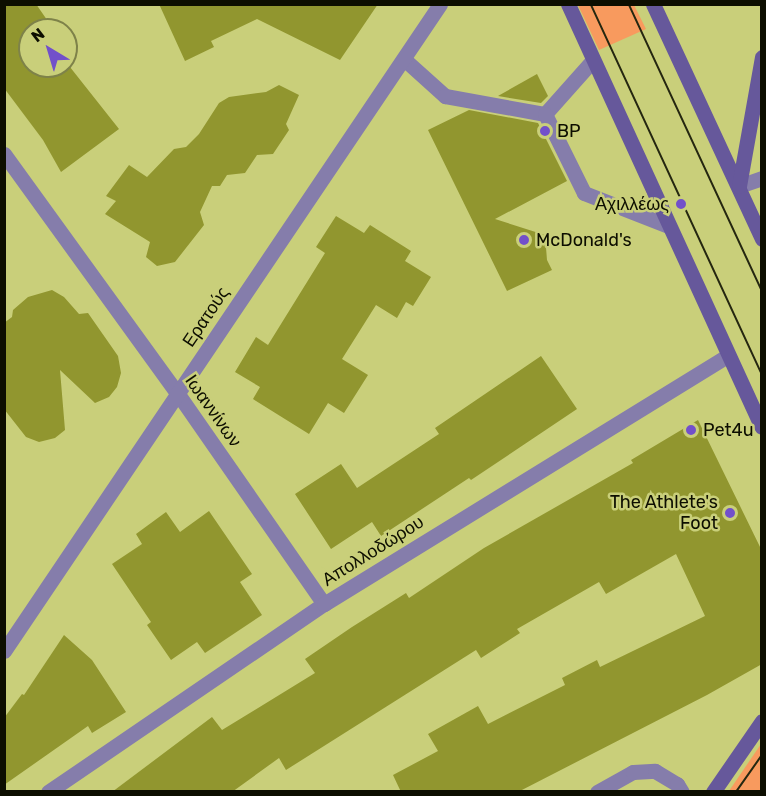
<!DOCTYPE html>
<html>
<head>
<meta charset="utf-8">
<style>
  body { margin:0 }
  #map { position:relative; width:766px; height:796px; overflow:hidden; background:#c9cf7a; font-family:Rubik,sans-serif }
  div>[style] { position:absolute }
  .green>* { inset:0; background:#f89a5e }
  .building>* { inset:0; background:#91962f }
  .lane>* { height:15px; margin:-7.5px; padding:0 7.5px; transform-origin:7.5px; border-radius:7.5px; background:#857dab }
  .street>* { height:15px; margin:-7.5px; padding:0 7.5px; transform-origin:7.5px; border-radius:7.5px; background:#857dab }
  .secondary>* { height:15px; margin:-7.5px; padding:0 7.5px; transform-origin:7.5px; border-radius:7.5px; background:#66589b }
  .tram>* { height:1.5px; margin:-0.75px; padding:0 0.75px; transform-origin:0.75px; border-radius:0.75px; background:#252710 }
  .dots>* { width:16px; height:16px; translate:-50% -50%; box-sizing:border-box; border:3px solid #c9cf7a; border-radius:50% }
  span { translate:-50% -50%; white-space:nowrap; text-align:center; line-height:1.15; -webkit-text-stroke:5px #c9cf7a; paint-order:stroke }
  .poi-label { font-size:18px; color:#0d0e00 }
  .left { translate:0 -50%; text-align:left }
  .right { translate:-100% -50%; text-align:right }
  .street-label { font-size:18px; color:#0d0e00 }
  .frame { position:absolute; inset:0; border:6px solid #0d0e00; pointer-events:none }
  .north { position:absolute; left:18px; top:18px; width:60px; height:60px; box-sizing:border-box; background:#c9cf7a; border:2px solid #7e8249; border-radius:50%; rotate:322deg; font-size:16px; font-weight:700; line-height:24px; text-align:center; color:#0d0e00 }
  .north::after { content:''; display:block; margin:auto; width:21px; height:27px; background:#7250ca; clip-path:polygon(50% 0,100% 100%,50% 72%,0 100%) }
</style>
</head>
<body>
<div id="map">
  <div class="green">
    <i style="clip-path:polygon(578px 5px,634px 5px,646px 29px,599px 50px)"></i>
    <i style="clip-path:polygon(761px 744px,761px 791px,729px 791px)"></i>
  </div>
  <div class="building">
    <i style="clip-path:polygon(4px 4px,36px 4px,54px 30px,30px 30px,30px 66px,66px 66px,66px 62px,119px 129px,61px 172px,43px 140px,4px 88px)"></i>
    <i style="clip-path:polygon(159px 4px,378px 4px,340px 60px,257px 19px,211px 41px,214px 47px,185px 61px)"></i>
    <i style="clip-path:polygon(537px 74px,548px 96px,541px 103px,498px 96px)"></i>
    <i style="clip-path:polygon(279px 85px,299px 95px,286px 124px,289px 130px,273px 154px,257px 155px,245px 173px,227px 175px,220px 186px,212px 186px,200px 212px,204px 225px,175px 262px,157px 266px,146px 257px,150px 242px,105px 214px,116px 201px,106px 196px,129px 165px,147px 177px,174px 149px,186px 147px,199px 134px,219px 103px,229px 97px,266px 92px)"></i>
    <i style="clip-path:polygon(469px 110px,538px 123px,567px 181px,495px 219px,545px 235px,547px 260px,552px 270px,507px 291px,428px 130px)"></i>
    <i style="clip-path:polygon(336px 216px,364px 233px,370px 225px,411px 251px,405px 261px,431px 277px,413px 306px,406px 302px,397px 318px,376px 305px,342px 359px,368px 375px,344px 413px,328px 403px,309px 434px,253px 399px,260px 387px,235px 372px,256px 337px,268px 345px,325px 253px,316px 247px)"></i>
    <i style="clip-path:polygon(52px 290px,64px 297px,79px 314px,88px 313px,118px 356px,121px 373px,117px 387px,109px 397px,95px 403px,60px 370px,65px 430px,55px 438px,39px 442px,26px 437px,4px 409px,4px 323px,12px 317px,13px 310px,28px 297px)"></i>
    <i style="clip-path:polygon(541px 356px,577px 409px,471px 480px,469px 478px,381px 536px,372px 522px,331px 549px,295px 494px,341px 464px,357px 488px,439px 434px,435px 428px)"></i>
    <i style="clip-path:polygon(698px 420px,762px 551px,762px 664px,707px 695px,518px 792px,401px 792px,393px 775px,438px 751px,428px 734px,478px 706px,488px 724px,565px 685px,562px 678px,597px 660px,600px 667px,705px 616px,676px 554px,606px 594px,599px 582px,517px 629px,520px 633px,481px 658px,476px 650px,286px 770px,279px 758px,232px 792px,112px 792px,212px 717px,222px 730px,315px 673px,305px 659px,352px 627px,406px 593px,409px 598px,484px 548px,633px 463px,631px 460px)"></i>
    <i style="clip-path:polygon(209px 511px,252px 574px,240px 582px,262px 615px,205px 653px,197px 642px,171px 660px,147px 625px,151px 622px,112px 564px,142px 544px,136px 534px,166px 512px,180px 532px)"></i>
    <i style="clip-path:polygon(64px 635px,92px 660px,126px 712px,92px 733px,88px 726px,4px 785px,4px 718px,22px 694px,24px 695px)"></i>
  </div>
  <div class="lane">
    <i style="left:405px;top:60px;width:54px;rotate:42deg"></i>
    <i style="left:445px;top:96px;width:102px;rotate:10.2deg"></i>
    <i style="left:593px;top:60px;width:72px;rotate:131.6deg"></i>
    <i style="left:545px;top:114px;width:88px;rotate:63.7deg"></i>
    <i style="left:584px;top:193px;width:90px;rotate:21.4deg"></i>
  </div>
  <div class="street">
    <i style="left:4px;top:154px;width:296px;rotate:54.1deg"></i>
    <i style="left:178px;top:394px;width:256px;rotate:55.2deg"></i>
    <i style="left:739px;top:186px;width:24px;rotate:-19deg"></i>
    <i style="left:4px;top:651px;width:780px;rotate:-56.02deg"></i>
    <i style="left:48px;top:792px;width:334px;rotate:-34.3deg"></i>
    <i style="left:324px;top:604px;width:473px;rotate:-31.6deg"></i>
    <i style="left:597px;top:792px;width:41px;rotate:-29.1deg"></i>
    <i style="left:633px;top:772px;width:22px;rotate:-3deg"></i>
    <i style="left:655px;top:771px;width:26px;rotate:31deg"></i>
    <i style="left:677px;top:784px;width:9px;rotate:58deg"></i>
  </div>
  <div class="secondary">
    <i style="left:568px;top:4px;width:465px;rotate:65.4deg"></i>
    <i style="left:653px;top:4px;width:259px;rotate:65.1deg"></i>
    <i style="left:739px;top:186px;width:131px;rotate:-79.9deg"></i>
    <i style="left:713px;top:792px;width:86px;rotate:-55.4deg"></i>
  </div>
  <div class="tram">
    <i style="left:591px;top:4px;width:408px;rotate:65.2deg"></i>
    <i style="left:629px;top:4px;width:316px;rotate:65.1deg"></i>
    <i style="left:736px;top:792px;width:45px;rotate:-54.9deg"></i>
    <i style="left:761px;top:792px;width:2px;rotate:-63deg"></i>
  </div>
  <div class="dots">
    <i style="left:545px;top:131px;background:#7250ca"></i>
    <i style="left:681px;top:204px;background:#7250ca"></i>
    <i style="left:524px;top:240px;background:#7250ca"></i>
    <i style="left:691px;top:430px;background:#7250ca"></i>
    <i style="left:730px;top:513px;background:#7250ca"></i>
  </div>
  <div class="poi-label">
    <span class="left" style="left:557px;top:131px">BP</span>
    <span class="right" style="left:669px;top:204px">Αχιλλέως</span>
    <span class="left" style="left:536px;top:240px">McDonald's</span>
    <span class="left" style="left:703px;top:430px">Pet4u</span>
    <span class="right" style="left:718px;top:513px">The Athlete's<br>Foot</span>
  </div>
  <div class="street-label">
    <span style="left:206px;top:317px;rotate:-56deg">Ερατούς</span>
    <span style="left:213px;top:411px;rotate:55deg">Ιωαννίνων</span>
    <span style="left:373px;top:551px;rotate:-32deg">Απολλοδώρου</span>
  </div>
  <div class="frame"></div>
  <div class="north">N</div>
</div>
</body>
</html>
